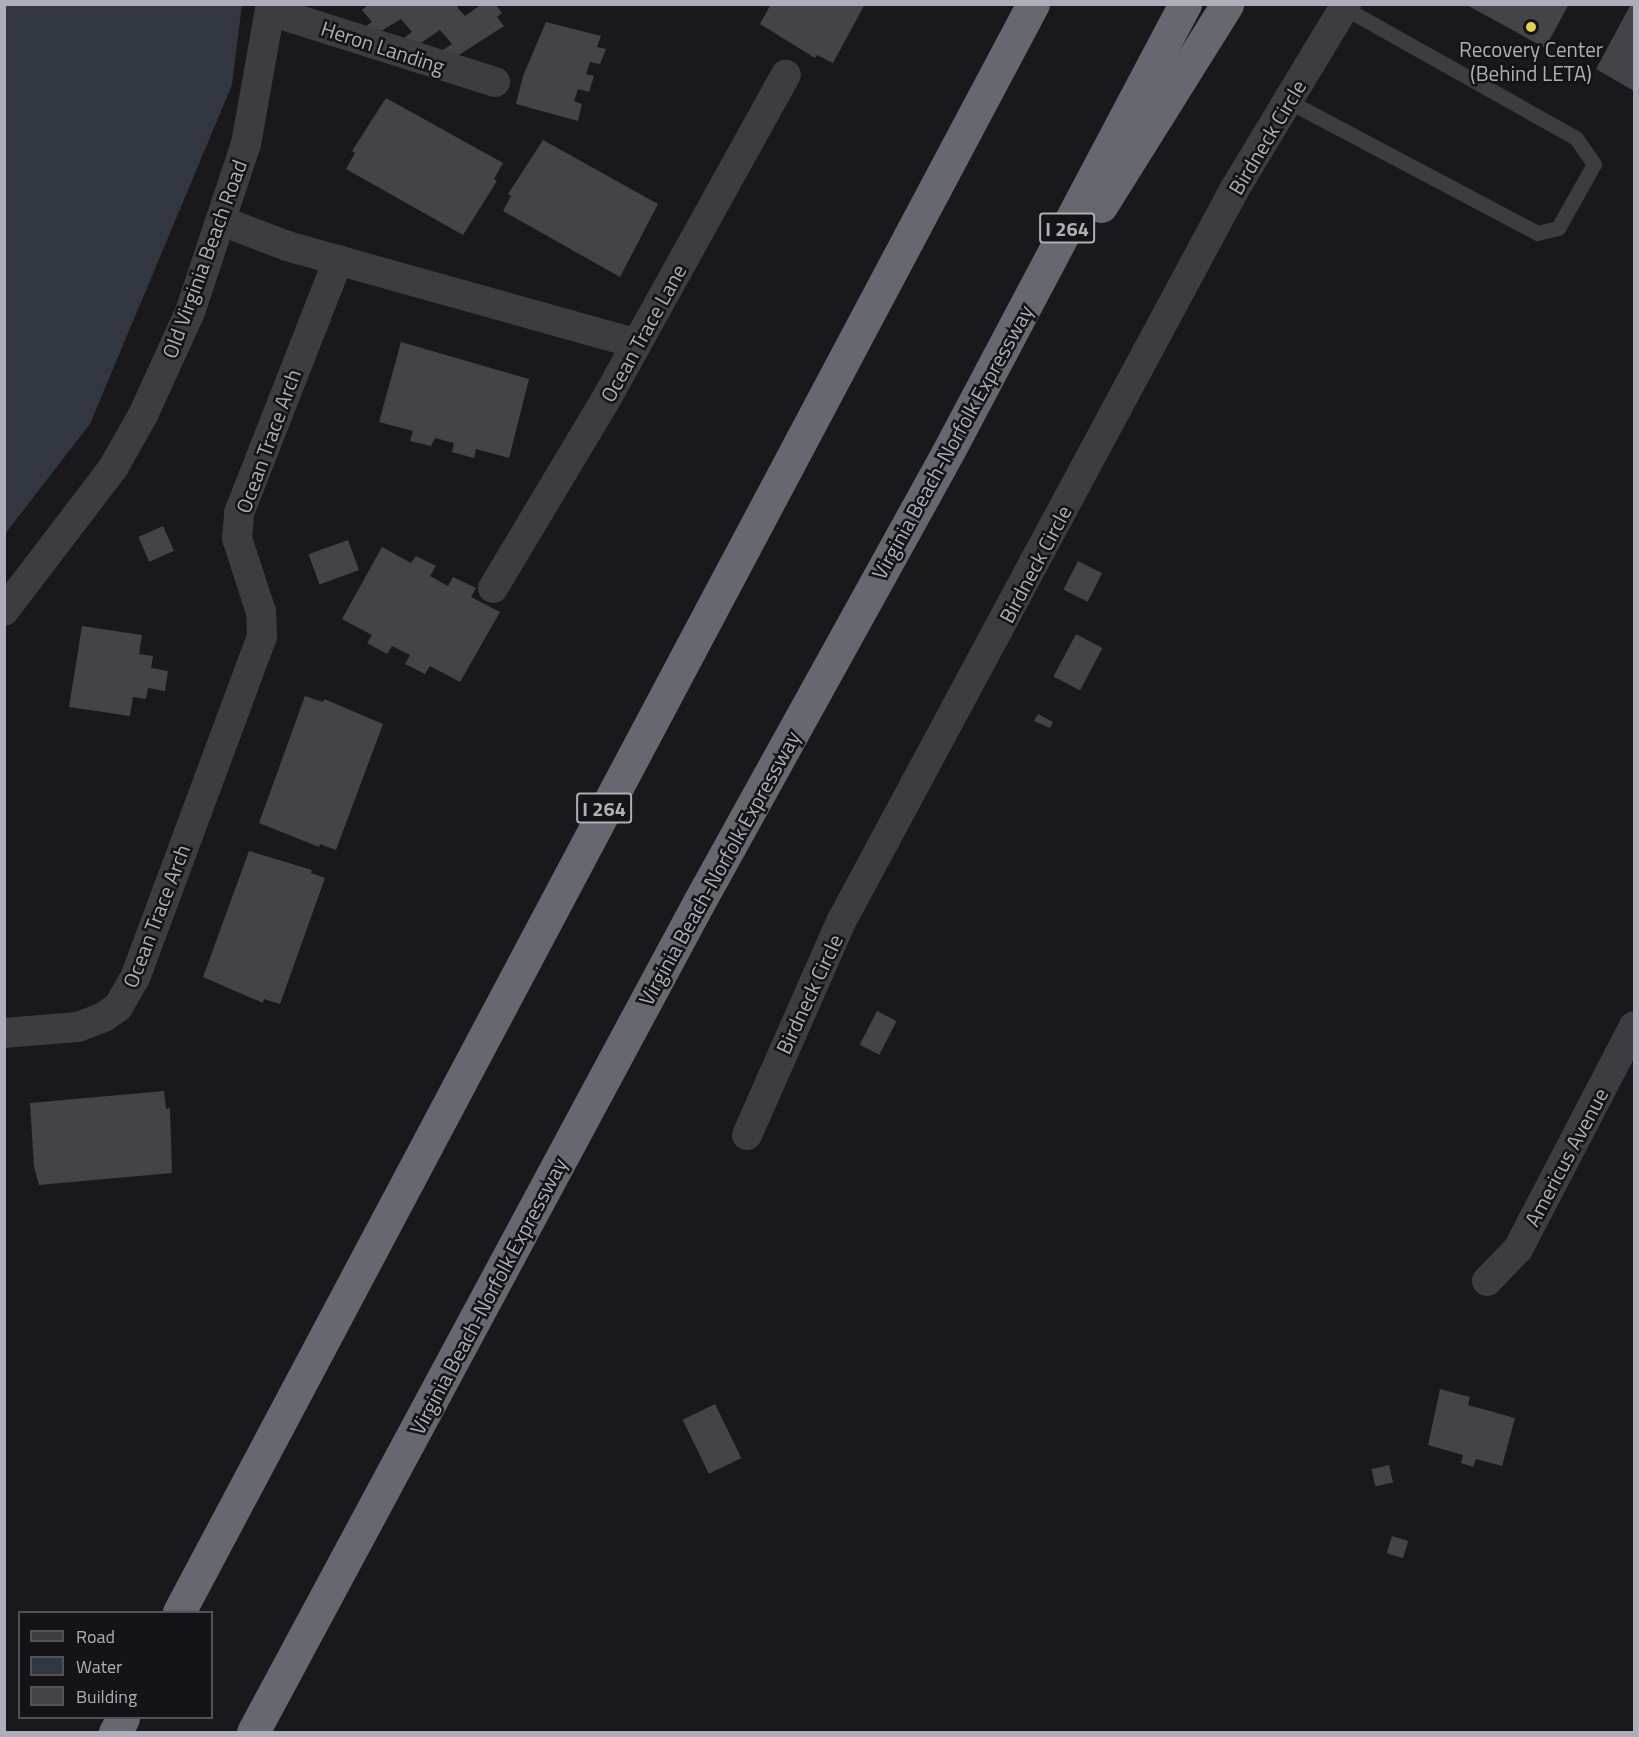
<!DOCTYPE html>
<html>
<head>
<meta charset="utf-8">
<style>
  body { margin:0 }
  #map { position:relative; width:1639px; height:1737px; overflow:hidden; background:#19191b; font-family:"Titillium Web",sans-serif }
  div>[style] { position:absolute }
  .water>* { inset:0; background:#323640 }
  .building>* { inset:0; background:#444348; transform-origin:0 0 }
  .service>* { height:15px; margin:-7.5px; padding:0 7.5px; transform-origin:7.5px; border-radius:7.5px; background:#3d3c41 }
  .minor>* { height:30px; margin:-15px; padding:0 15px; transform-origin:15px; border-radius:15px; background:#3d3c41 }
  .motorway>* { height:33px; margin:-16.5px; padding:0 16.5px; transform-origin:16.5px; border-radius:16.5px; background:#676770 }
  .dots>* { width:16px; height:16px; translate:-50% -50%; box-sizing:border-box; border:3px solid #141416; border-radius:50% }
  span { translate:-50% -50%; white-space:nowrap; text-align:center; line-height:1.15; -webkit-text-stroke:5px #141416; paint-order:stroke }
  .shield-label span { padding:2px 4px; background:#141416; border:2px solid; border-radius:4px; -webkit-text-stroke-width:0 }
  .shield-label { font-size:20px; color:#adaeb9; font-weight:700 }
  .street-label { font-size:21px; color:#adaeb9 }
  .poi-label { font-size:21px; color:#adaeb9 }
  .frame { position:absolute; inset:0; border:6px solid #adaeb9; pointer-events:none }
  .legend { position:absolute; left:18px; top:1611px; width:195px; height:108px; box-sizing:border-box; background:#141416; border:2px solid #515257; margin:0; padding:8px 10px; list-style:none; font-size:18px; color:#adaeb9 }
  .legend li { display:flex; align-items:center; gap:12px; height:30px }
  .legend b { width:30px; border:2px solid #515257 }
</style>
</head>
<body>
<div id="map">
  <div class="water">
    <i style="clip-path:polygon(5px 4px,242px 5px,232px 85px,90px 424px,5px 534px)"></i>
  </div>
  <div class="building">
    <i style="clip-path:polygon(369px 4px,460px 4px,457px 7px,465px 16px,482px 4px,495px 4px,502px 13px,497px 17px,504px 26px,448px 62px,440px 52px,452px 44px,440px 30px,409px 51px,400px 41px,412px 32px,401px 19px,368px 39px,360px 30px,372px 22px,362px 10px)"></i>
    <i style="clip-path:polygon(771px 4px,865px 4px,833px 63px,817px 55px,815px 58px,760px 24px)"></i>
    <i style="clip-path:polygon(1465px 4px,1569px 4px,1545px 48px)"></i>
    <i style="clip-path:polygon(1631px 4px,1634px 4px,1634px 91px,1596px 69px)"></i>
    <i style="clip-path:polygon(546px 22px,601px 36px,597px 47px,606px 49px,600px 64px,590px 62px,586px 74px,594px 76px,589px 92px,578px 89px,574px 101px,582px 104px,578px 121px,516px 104px,523px 76px)"></i>
    <i style="clip-path:polygon(386px 98px,503px 163px,494px 179px,497px 181px,463px 235px,346px 169px,355px 153px,352px 151px)"></i>
    <i style="clip-path:polygon(543px 140px,658px 204px,620px 277px,503px 211px,511px 196px,508px 194px)"></i>
    <i style="clip-path:polygon(401px 342px,529px 379px,509px 458px,476px 449px,474px 458px,452px 452px,454px 443px,435px 438px,431px 446px,410px 441px,413px 431px,379px 422px)"></i>
    <i style="left:163px;top:526px;width:27px;height:27px;rotate:66deg"></i>
    <i style="left:348px;top:540px;width:32px;height:42px;rotate:70deg"></i>
    <i style="clip-path:polygon(382px 547px,411px 563px,416px 556px,436px 566px,430px 576px,448px 586px,453px 577px,476px 588px,471px 597px,500px 612px,460px 682px,430px 666px,425px 674px,405px 664px,410px 655px,392px 646px,387px 654px,367px 643px,372px 635px,342px 619px)"></i>
    <i style="left:1078px;top:561px;width:27px;height:32px;rotate:27deg"></i>
    <i style="clip-path:polygon(82px 626px,142px 635px,139px 654px,153px 656px,151px 668px,168px 671px,165px 691px,148px 688px,146px 699px,133px 697px,130px 716px,69px 707px)"></i>
    <i style="left:1076px;top:634px;width:30px;height:48px;rotate:28deg"></i>
    <i style="clip-path:polygon(305px 696px,323px 702px,324px 699px,383px 724px,336px 850px,320px 844px,319px 847px,259px 823px)"></i>
    <i style="clip-path:polygon(1038px 714px,1053px 722px,1050px 728px,1034px 721px)"></i>
    <i style="clip-path:polygon(249px 851px,312px 870px,311px 873px,325px 878px,280px 1004px,264px 999px,263px 1003px,203px 977px)"></i>
    <i style="left:877px;top:1011px;width:22px;height:38px;rotate:27deg"></i>
    <i style="clip-path:polygon(164px 1091px,166px 1109px,170px 1108px,172px 1173px,39px 1185px,34px 1167px,30px 1103px)"></i>
    <i style="clip-path:polygon(1440px 1389px,1470px 1397px,1468px 1405px,1515px 1418px,1502px 1466px,1476px 1459px,1473px 1467px,1461px 1463px,1463px 1455px,1428px 1445px)"></i>
    <i style="left:715px;top:1404px;width:60px;height:36px;rotate:64deg"></i>
    <i style="left:1389px;top:1465px;width:18px;height:18px;rotate:77deg"></i>
    <i style="left:1392px;top:1536px;width:17px;height:18px;rotate:17deg"></i>
  </div>
  <div class="service">
    <i style="left:1288px;top:101px;width:282px;rotate:27.9deg"></i>
    <i style="left:1537px;top:233px;width:22px;rotate:-13deg"></i>
    <i style="left:1558px;top:228px;width:73px;rotate:-60.6deg"></i>
    <i style="left:1594px;top:164px;width:32px;rotate:-125deg"></i>
    <i style="left:1576px;top:138px;width:266px;rotate:-150.7deg"></i>
  </div>
  <div class="minor">
    <i style="left:270px;top:11px;width:236px;rotate:17.5deg"></i>
    <i style="left:222px;top:221px;width:70px;rotate:21deg"></i>
    <i style="left:287px;top:246px;width:363px;rotate:15.6deg"></i>
    <i style="left:493px;top:588px;width:218px;rotate:-59.1deg"></i>
    <i style="left:605px;top:401px;width:373px;rotate:-61deg"></i>
    <i style="left:4px;top:611px;width:180px;rotate:-52.7deg"></i>
    <i style="left:113px;top:468px;width:61px;rotate:-60.5deg"></i>
    <i style="left:143px;top:415px;width:113px;rotate:-65.5deg"></i>
    <i style="left:190px;top:312px;width:177px;rotate:-71.6deg"></i>
    <i style="left:246px;top:144px;width:142px;rotate:-79.9deg"></i>
    <i style="left:4px;top:1033px;width:74px;rotate:-4.6deg"></i>
    <i style="left:78px;top:1027px;width:28px;rotate:-21deg"></i>
    <i style="left:104px;top:1017px;width:17px;rotate:-36deg"></i>
    <i style="left:118px;top:1007px;width:34px;rotate:-60deg"></i>
    <i style="left:135px;top:978px;width:365px;rotate:-69.6deg"></i>
    <i style="left:262px;top:636px;width:24px;rotate:-92deg"></i>
    <i style="left:261px;top:612px;width:78px;rotate:-108deg"></i>
    <i style="left:237px;top:538px;width:25px;rotate:-85deg"></i>
    <i style="left:239px;top:513px;width:272px;rotate:-68.6deg"></i>
    <i style="left:747px;top:1135px;width:235px;rotate:-66.2deg"></i>
    <i style="left:842px;top:920px;width:829px;rotate:-61.76deg"></i>
    <i style="left:1234px;top:190px;width:217px;rotate:-58.9deg"></i>
    <i style="left:1487px;top:1281px;width:45px;rotate:-45.9deg"></i>
    <i style="left:1518px;top:1249px;width:251px;rotate:-62.5deg"></i>
  </div>
  <div class="motorway">
    <i style="left:1101px;top:206px;width:238px;rotate:-58deg"></i>
    <i style="left:179px;top:1612px;width:1821px;rotate:-62.03deg"></i>
    <i style="left:115px;top:1732px;width:16px;rotate:-60deg"></i>
    <i style="left:253px;top:1732px;width:942px;rotate:-61.75deg"></i>
    <i style="left:699px;top:902px;width:514px;rotate:-61.04deg"></i>
    <i style="left:948px;top:452px;width:507px;rotate:-62.12deg"></i>
  </div>
  <div class="dots">
    <i style="left:1531px;top:27px;background:#e0d04c"></i>
  </div>
  <div class="shield-label">
    <span style="left:1067px;top:228px">I 264</span>
    <span style="left:604px;top:808px">I 264</span>
  </div>
  <div class="street-label">
    <span style="left:383px;top:47px;rotate:18deg">Heron Landing</span>
    <span style="left:1267px;top:137px;rotate:-59deg">Birdneck Circle</span>
    <span style="left:204px;top:259px;rotate:-70deg">Old Virginia Beach Road</span>
    <span style="left:643px;top:333px;rotate:-61deg">Ocean Trace Lane</span>
    <span style="left:268px;top:441px;rotate:-70deg">Ocean Trace Arch</span>
    <span style="left:952px;top:442px;rotate:-61deg">Virginia Beach-Norfolk Expressway</span>
    <span style="left:1035px;top:564px;rotate:-62deg">Birdneck Circle</span>
    <span style="left:719px;top:868px;rotate:-61deg">Virginia Beach-Norfolk Expressway</span>
    <span style="left:156px;top:916px;rotate:-69deg">Ocean Trace Arch</span>
    <span style="left:809px;top:994px;rotate:-65deg">Birdneck Circle</span>
    <span style="left:1566px;top:1157px;rotate:-62deg">Americus Avenue</span>
    <span style="left:488px;top:1296px;rotate:-62deg">Virginia Beach-Norfolk Expressway</span>
  </div>
  <div class="poi-label">
    <span style="left:1531px;top:61px">Recovery Center<br>(Behind LETA)</span>
  </div>
  <div class="frame"></div>
  <ul class="legend">
  <li><b style="height:8px;background:#3d3c41"></b>Road</li>
  <li><b style="height:16px;background:#323640"></b>Water</li>
  <li><b style="height:16px;background:#444348"></b>Building</li>
  </ul>
</div>
</body>
</html>
